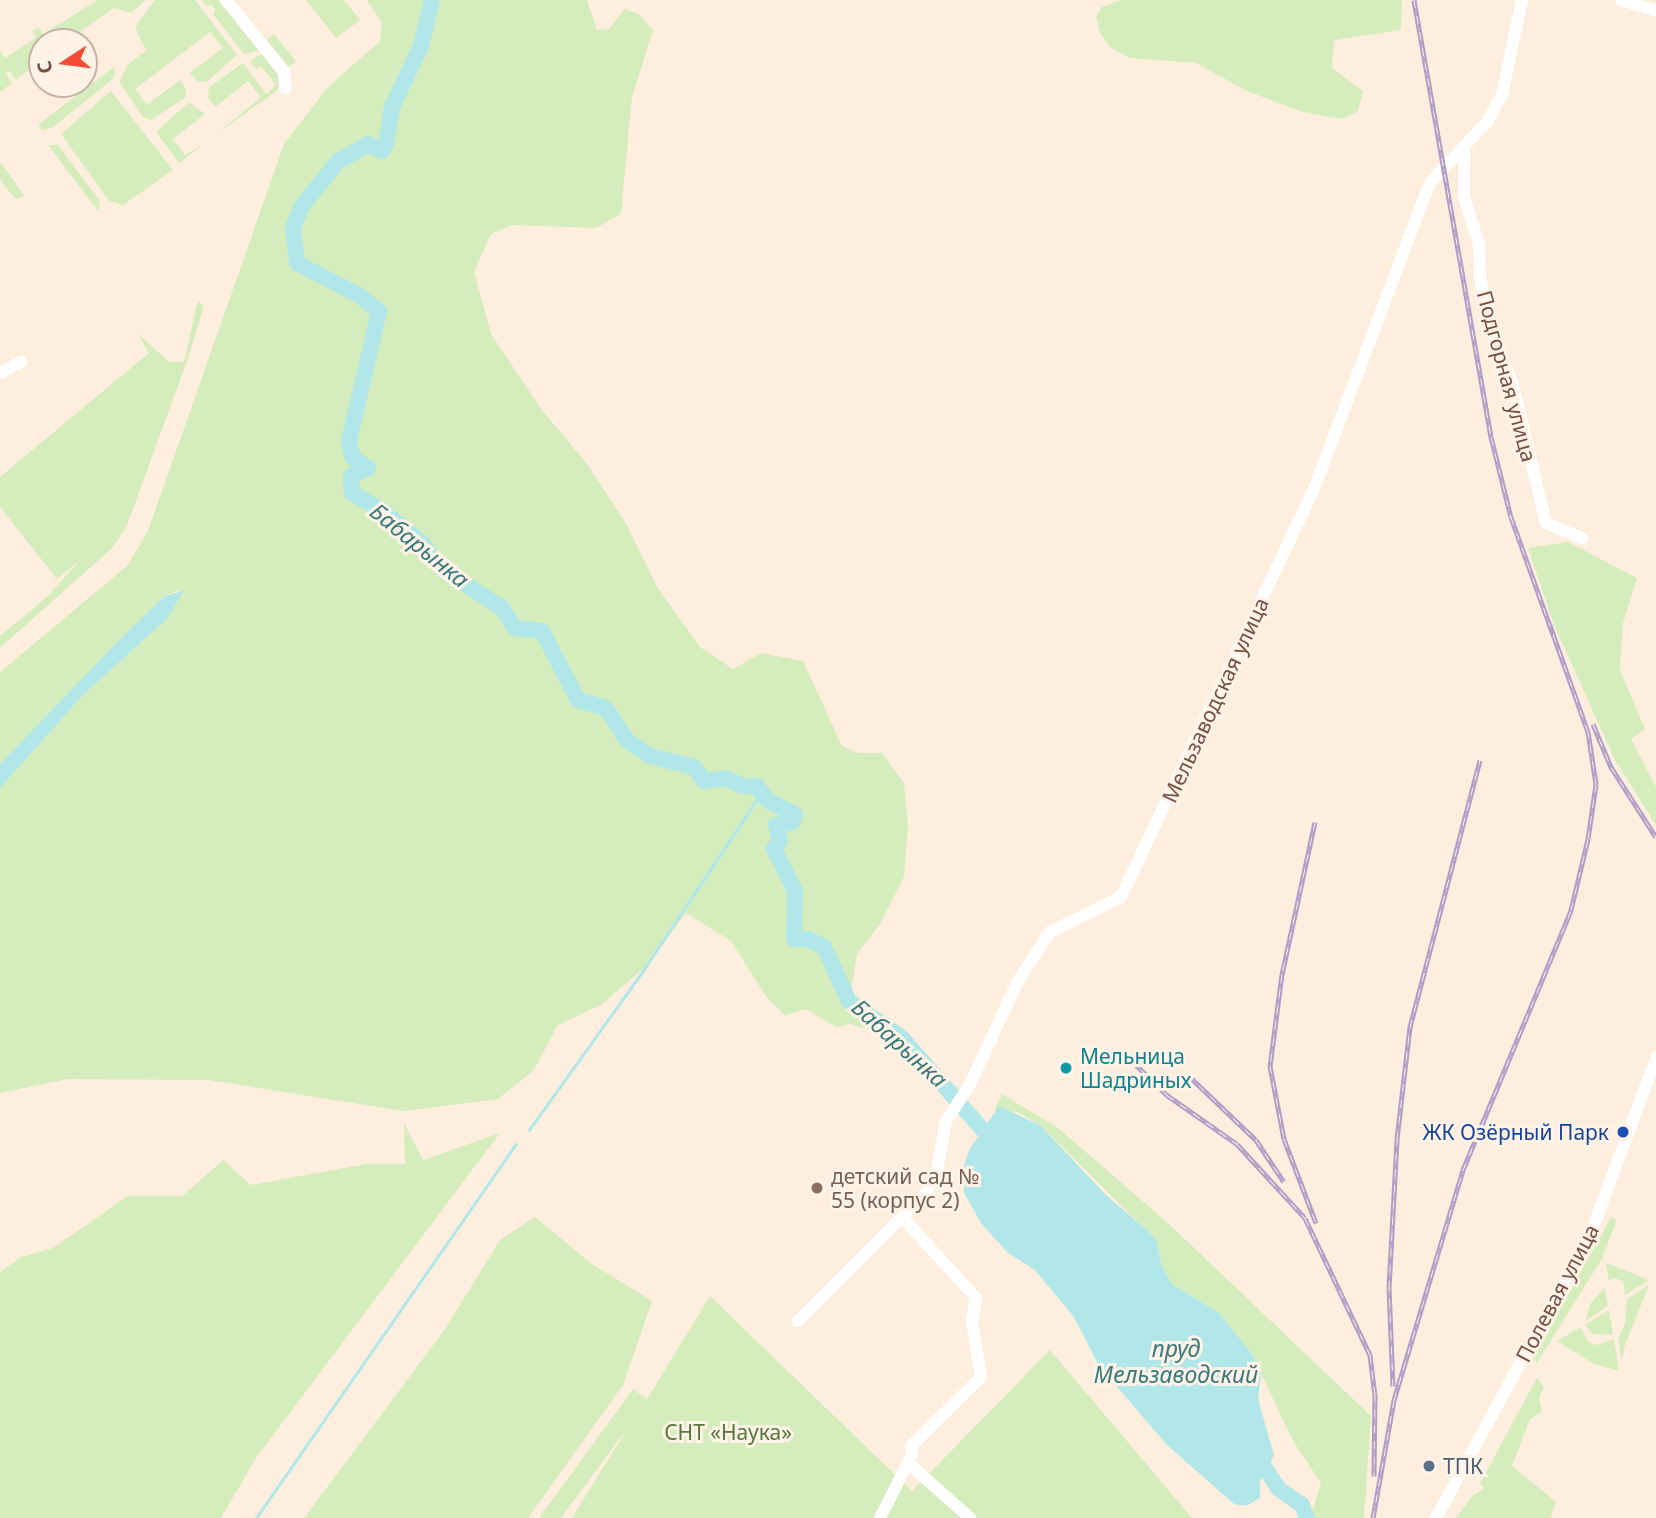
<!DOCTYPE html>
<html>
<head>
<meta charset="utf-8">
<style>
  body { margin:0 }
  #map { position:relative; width:1656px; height:1518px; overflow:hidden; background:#feeede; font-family:"Noto Sans",sans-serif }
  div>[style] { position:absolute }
  .green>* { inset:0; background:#d5ecbc; transform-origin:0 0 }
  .water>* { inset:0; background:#b1e7e9 }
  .stream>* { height:2.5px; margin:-1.25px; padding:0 1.25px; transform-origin:1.25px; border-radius:1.25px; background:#b1e7e9 }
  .river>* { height:16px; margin:-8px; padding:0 8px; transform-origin:8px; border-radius:8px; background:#b1e7e9 }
  .minor>* { height:12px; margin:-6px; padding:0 6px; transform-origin:6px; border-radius:6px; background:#fff }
  .rail>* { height:5px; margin-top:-2.5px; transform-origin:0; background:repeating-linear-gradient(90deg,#fff2e6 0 8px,#af9dc7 0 16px); box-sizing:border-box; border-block:2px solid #af9dc7 }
  .dots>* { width:19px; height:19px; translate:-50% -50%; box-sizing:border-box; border:4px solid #fff2e6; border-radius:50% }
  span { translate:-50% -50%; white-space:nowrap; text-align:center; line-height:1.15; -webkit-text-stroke:6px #fff2e6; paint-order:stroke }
  .street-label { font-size:21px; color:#765044 }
  .culture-label { font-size:21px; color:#0d838f }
  .left { translate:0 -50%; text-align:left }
  .transit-label { font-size:21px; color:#164399 }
  .right { translate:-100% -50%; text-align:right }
  .education-label { font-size:21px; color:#785e54 }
  .park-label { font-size:21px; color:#527739 }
  .service-label { font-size:21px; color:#4e5e75 }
  .water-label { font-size:23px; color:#37797d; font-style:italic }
  .north { position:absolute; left:28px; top:28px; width:70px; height:70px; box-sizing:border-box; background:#fff2e6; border:2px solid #c8b1a5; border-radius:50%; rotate:257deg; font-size:19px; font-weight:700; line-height:28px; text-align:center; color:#765044 }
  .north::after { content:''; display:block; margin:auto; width:24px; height:32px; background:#f44b37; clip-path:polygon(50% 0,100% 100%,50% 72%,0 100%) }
</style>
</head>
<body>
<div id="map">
  <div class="green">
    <i style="clip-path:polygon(98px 0,146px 0,131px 13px,114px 8px,65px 42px,42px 42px,42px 59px,16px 80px,9px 71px,6px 74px,12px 83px,0 92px,0 51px,5px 58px,36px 38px,32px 31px,38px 27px,43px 34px)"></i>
    <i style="clip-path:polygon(155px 0,195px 0,237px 55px,206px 82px,197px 81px,190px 73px,223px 48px,210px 32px,135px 89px,147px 105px,180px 80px,186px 89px,186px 97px,151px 120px,143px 117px,119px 82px,128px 64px,146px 51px,135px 27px)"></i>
    <i style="clip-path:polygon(202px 0,218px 0,259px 51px,244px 54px,213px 14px,216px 11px,211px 4px,207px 7px)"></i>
    <i style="clip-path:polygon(306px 0,344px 0,360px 20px,336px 38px)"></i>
    <i style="clip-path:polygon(367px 0,587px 0,597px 30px,609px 29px,624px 9px,639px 14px,653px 30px,632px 97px,621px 214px,596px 228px,512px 225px,491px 234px,474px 272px,491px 334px,542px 410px,587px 464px,627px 525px,657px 587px,700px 647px,733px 669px,761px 653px,803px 661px,842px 746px,858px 753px,882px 753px,904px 783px,908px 825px,904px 877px,880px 924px,857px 954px,851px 991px,863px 1005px,870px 1030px,850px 1024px,836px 1027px,806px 1009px,785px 1015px,767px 998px,731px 941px,686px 913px,645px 967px,601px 1005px,558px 1025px,534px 1070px,498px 1099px,404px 1111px,209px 1080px,68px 1079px,0 1093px,0 788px,83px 695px,168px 618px,179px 590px,165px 596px,0 764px,0 672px,127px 566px,148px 531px,284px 144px,327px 88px,380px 41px,382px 23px)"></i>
    <i style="clip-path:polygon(1121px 0,1402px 0,1401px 30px,1334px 40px,1332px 68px,1363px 91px,1358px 111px,1342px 119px,1303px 112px,1247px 91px,1196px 63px,1130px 58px,1111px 48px,1100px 33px,1096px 17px,1102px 7px)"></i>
    <i style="left:274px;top:34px;width:35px;height:9px;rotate:51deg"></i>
    <i style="clip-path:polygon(261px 54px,279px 76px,278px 90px,218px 133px,261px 97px,248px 81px,215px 107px,208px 97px,209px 87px,243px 63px,266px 94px,276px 85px,261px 66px,256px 69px,250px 61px)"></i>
    <i style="clip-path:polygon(115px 66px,114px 78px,52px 128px,42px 130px,38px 125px)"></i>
    <i style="clip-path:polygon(111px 91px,173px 170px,123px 205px,109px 201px,61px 134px)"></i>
    <i style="clip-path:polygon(189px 102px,205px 114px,173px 139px,185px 155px,204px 144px,179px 163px,156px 132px)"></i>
    <i style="clip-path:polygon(48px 145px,58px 145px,100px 201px,98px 211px)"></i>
    <i style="clip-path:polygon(0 163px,8px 172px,24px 196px,16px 199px,11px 194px,0 179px)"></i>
    <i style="clip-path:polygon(198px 300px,204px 306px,187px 361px,126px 528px,112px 548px,0 648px,0 636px,48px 596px,80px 560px,57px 579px,0 507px,0 477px,149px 353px,137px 333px,169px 362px,184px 362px)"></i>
    <i style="clip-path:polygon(1568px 542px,1637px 578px,1623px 623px,1620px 670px,1645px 729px,1631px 739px,1656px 787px,1656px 825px,1615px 760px,1554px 625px,1528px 548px)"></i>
    <i style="clip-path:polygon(1002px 1094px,1058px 1128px,1168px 1223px,1371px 1416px,1364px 1518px,1310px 1518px,1321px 1483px,1293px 1441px,1252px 1354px,1219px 1313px,1172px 1284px,1162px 1266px,1156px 1240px,1040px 1125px,1018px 1112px,994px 1110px)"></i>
    <i style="clip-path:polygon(404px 1123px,423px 1160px,500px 1133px,256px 1458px,221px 1518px,0 1518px,0 1272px,21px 1257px,53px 1248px,128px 1196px,182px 1196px,223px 1160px,251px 1185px,366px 1164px,405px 1164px)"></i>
    <i style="clip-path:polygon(535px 1217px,592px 1264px,652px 1301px,623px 1385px,528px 1518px,304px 1518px,443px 1332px,500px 1240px)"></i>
    <i style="clip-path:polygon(1611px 1217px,1617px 1220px,1601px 1260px,1537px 1363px,1533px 1358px)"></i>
    <i style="clip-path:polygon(1606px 1263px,1649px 1280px,1625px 1295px,1623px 1281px,1614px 1278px,1609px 1281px)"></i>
    <i style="clip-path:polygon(1649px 1285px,1625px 1345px,1622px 1361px,1618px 1338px,1625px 1324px,1627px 1299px)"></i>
    <i style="clip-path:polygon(1605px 1287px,1608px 1306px,1586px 1320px,1590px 1304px)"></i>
    <i style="clip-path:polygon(710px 1296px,912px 1491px,1050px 1350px,1192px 1518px,572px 1518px,629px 1426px,561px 1518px,539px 1518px,633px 1389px,647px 1399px)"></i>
    <i style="clip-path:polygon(1609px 1310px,1613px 1335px,1592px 1334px,1585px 1325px)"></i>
    <i style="clip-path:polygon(1581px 1327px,1588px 1342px,1596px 1345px,1614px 1339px,1619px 1371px,1594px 1364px,1557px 1341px)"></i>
    <i style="clip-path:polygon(1537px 1378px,1544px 1387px,1539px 1398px,1542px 1412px,1530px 1419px,1512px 1466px,1556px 1502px,1551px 1518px,1456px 1518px,1472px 1496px,1484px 1489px,1480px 1483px)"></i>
  </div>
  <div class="water">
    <i style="clip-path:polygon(183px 591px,168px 618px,83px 695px,0 788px,0 764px,125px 634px,165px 596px)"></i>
    <i style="clip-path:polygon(999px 1106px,1040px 1125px,1106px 1195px,1147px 1230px,1156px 1240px,1162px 1266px,1172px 1284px,1219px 1313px,1252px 1354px,1261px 1373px,1258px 1399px,1274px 1455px,1260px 1482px,1260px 1498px,1246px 1506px,1234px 1504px,1167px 1445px,1099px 1366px,1074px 1317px,1035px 1270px,1008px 1253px,981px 1223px,964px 1193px,963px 1169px,969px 1150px)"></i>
  </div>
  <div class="stream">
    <i style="left:529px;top:1130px;width:191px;rotate:-54.4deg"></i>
    <i style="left:640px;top:975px;width:220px;rotate:-56.3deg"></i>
    <i style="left:256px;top:1518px;width:455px;rotate:-55.2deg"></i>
  </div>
  <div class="river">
    <i style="left:432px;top:0;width:47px;rotate:103.4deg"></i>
    <i style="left:421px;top:46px;width:68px;rotate:115.4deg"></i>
    <i style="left:392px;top:107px;width:38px;rotate:99deg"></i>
    <i style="left:386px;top:145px;width:7px;rotate:124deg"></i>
    <i style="left:382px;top:151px;width:16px;rotate:-153deg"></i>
    <i style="left:368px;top:144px;width:34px;rotate:150deg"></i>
    <i style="left:338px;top:161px;width:58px;rotate:128.7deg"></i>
    <i style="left:302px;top:206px;width:24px;rotate:112deg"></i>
    <i style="left:293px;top:228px;width:35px;rotate:83deg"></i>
    <i style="left:297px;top:263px;width:71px;rotate:27.6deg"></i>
    <i style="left:360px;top:296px;width:24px;rotate:38deg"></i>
    <i style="left:379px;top:311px;width:133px;rotate:103deg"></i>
    <i style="left:349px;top:441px;width:17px;rotate:77deg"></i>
    <i style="left:353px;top:458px;width:18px;rotate:34deg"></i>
    <i style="left:368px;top:468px;width:19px;rotate:155deg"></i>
    <i style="left:351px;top:476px;width:17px;rotate:87deg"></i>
    <i style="left:352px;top:493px;width:36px;rotate:30deg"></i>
    <i style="left:383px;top:511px;width:50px;rotate:39.4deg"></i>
    <i style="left:422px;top:543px;width:33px;rotate:52deg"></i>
    <i style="left:442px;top:569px;width:72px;rotate:33deg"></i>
    <i style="left:502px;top:608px;width:24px;rotate:57deg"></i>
    <i style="left:515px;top:628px;width:27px;rotate:6deg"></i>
    <i style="left:542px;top:631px;width:78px;rotate:62.4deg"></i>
    <i style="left:578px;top:700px;width:29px;rotate:16deg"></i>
    <i style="left:606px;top:708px;width:38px;rotate:57deg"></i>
    <i style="left:627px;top:740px;width:28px;rotate:35deg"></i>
    <i style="left:650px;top:756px;width:45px;rotate:14deg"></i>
    <i style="left:694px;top:767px;width:17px;rotate:54deg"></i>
    <i style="left:704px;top:781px;width:21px;rotate:-8deg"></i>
    <i style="left:725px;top:778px;width:19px;rotate:25deg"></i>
    <i style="left:742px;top:786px;width:15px"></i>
    <i style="left:757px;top:786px;width:17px;rotate:54deg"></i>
    <i style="left:767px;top:800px;width:31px;rotate:27deg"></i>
    <i style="left:795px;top:814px;width:8px;rotate:104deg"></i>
    <i style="left:793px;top:822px;width:17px;rotate:170deg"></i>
    <i style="left:776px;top:825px;width:16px;rotate:75deg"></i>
    <i style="left:780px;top:840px;width:11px;rotate:124deg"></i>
    <i style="left:774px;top:849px;width:47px;rotate:63.4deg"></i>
    <i style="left:795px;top:891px;width:48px;rotate:91.2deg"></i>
    <i style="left:794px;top:939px;width:13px"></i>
    <i style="left:807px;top:939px;width:19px;rotate:25deg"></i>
    <i style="left:824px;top:947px;width:60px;rotate:65.2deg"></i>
    <i style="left:849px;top:1001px;width:63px;rotate:34.7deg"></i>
    <i style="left:901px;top:1037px;width:145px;rotate:48.6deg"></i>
    <i style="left:1254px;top:1451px;width:45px;rotate:56.7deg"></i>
    <i style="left:1279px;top:1489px;width:28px;rotate:35deg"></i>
    <i style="left:1302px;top:1505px;width:14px;rotate:69deg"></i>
  </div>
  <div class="minor">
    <i style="left:226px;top:0;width:92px;rotate:51.1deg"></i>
    <i style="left:284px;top:72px;width:16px;rotate:86deg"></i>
    <i style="left:1621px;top:0;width:37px;rotate:17deg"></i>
    <i style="left:1464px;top:149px;width:47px;rotate:90deg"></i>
    <i style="left:1464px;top:196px;width:51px;rotate:73deg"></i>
    <i style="left:1479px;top:245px;width:32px;rotate:88deg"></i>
    <i style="left:1480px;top:277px;width:64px;rotate:77.3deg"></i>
    <i style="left:1494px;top:339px;width:50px;rotate:67.6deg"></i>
    <i style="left:1513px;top:385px;width:142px;rotate:76.6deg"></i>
    <i style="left:1546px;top:523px;width:39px;rotate:23deg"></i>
    <i style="left:0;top:373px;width:24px;rotate:-28deg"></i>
    <i style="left:798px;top:1321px;width:181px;rotate:-45deg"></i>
    <i style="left:926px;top:1193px;width:20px;rotate:-60deg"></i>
    <i style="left:936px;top:1176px;width:56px;rotate:-79.7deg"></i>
    <i style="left:946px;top:1121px;width:42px;rotate:-56.7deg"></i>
    <i style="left:969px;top:1086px;width:116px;rotate:-65deg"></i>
    <i style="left:1018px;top:981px;width:59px;rotate:-56.9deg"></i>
    <i style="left:1050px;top:932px;width:79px;rotate:-26.2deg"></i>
    <i style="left:1121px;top:897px;width:451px;rotate:-64.7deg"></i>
    <i style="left:1314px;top:489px;width:326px;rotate:-69.3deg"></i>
    <i style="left:1429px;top:184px;width:86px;rotate:-46.9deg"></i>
    <i style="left:1488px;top:121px;width:30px;rotate:-62deg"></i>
    <i style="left:1502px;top:95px;width:97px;rotate:-78.1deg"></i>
    <i style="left:908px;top:1463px;width:83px;rotate:41.6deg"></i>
    <i style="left:880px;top:1518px;width:72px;rotate:-63.4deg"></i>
    <i style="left:912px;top:1454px;width:8px;rotate:-97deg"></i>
    <i style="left:911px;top:1446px;width:98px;rotate:-44.6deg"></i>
    <i style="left:981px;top:1377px;width:57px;rotate:-99.1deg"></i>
    <i style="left:972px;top:1321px;width:23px;rotate:-80deg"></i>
    <i style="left:976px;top:1298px;width:108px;rotate:-132.4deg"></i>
    <i style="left:1436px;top:1518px;width:324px;rotate:-61.5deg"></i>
    <i style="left:1591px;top:1233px;width:187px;rotate:-69.6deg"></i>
  </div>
  <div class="rail">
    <i style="left:1414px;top:0;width:444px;rotate:80deg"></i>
    <i style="left:1491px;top:437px;width:82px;rotate:76deg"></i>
    <i style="left:1511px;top:517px;width:124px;rotate:70.3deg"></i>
    <i style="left:1593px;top:724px;width:47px;rotate:67.3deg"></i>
    <i style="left:1611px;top:767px;width:83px;rotate:57.3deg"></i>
    <i style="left:1315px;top:822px;width:156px;rotate:102.2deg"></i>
    <i style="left:1282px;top:974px;width:93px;rotate:97.4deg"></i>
    <i style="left:1270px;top:1066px;width:74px;rotate:79.1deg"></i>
    <i style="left:1284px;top:1139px;width:90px;rotate:69.1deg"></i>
    <i style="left:1129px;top:1058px;width:53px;rotate:44.2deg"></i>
    <i style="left:1167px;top:1095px;width:85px;rotate:35deg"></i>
    <i style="left:1237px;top:1144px;width:100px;rotate:47.4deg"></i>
    <i style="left:1305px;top:1218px;width:152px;rotate:64.6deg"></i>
    <i style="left:1370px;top:1355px;width:38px;rotate:83deg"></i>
    <i style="left:1375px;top:1393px;width:83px;rotate:90.7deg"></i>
    <i style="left:1187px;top:1074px;width:95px;rotate:43.7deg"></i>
    <i style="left:1256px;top:1140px;width:50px;rotate:56.3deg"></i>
    <i style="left:1393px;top:1386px;width:98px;rotate:-92.3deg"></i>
    <i style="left:1389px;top:1288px;width:149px;rotate:-86.9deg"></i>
    <i style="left:1397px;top:1139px;width:113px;rotate:-83.4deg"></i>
    <i style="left:1410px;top:1027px;width:276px;rotate:-75.3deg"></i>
    <i style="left:1373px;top:1518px;width:120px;rotate:-79.9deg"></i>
    <i style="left:1394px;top:1400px;width:240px;rotate:-73.3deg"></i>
    <i style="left:1463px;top:1170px;width:282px;rotate:-67.4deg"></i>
    <i style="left:1571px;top:910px;width:73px;rotate:-76.5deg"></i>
    <i style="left:1588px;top:839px;width:56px;rotate:-81.7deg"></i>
    <i style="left:1596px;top:784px;width:53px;rotate:-98.7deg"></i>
    <i style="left:1588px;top:732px;width:114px;rotate:-109.6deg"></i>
  </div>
  <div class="dots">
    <i style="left:1066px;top:1068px;background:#0f9aa8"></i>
    <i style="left:1623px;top:1132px;background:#1a4fb4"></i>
    <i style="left:817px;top:1188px;background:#8d6e63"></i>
    <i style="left:1429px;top:1466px;background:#5c6f8a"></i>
  </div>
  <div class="street-label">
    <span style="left:1507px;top:376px;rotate:75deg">Подгорная улица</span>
    <span style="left:1215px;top:700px;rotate:-65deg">Мельзаводская улица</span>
    <span style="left:1557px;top:1293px;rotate:-62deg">Полевая улица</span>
  </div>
  <div class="culture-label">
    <span class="left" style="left:1080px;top:1068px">Мельница<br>Шадриных</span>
  </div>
  <div class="transit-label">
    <span class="right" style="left:1609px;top:1132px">ЖК Озёрный Парк</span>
  </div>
  <div class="education-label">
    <span class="left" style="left:831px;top:1188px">детский сад №<br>55 (корпус 2)</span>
  </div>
  <div class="park-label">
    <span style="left:728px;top:1432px">СНТ «Наука»</span>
  </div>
  <div class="service-label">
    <span class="left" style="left:1443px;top:1466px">ТПК</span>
  </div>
  <div class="water-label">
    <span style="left:420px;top:545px;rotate:39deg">Бабарынка</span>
    <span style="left:900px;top:1043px;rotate:42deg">Бабарынка</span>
    <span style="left:1176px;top:1361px">пруд<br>Мельзаводский</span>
  </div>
  <div class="north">С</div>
</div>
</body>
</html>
